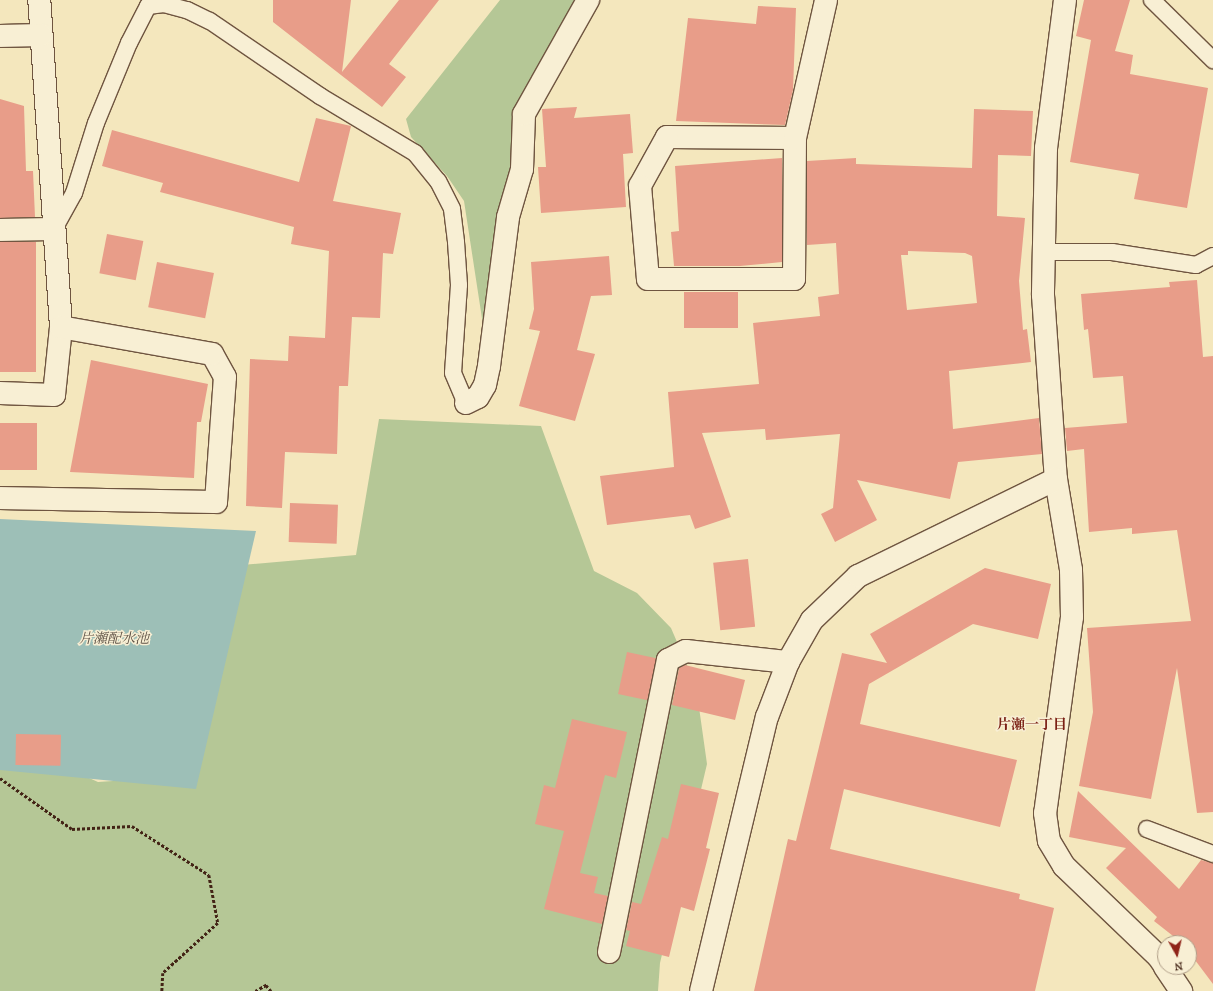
<!DOCTYPE html>
<html>
<head>
<meta charset="utf-8">
<style>
  body { margin:0 }
  #map { position:relative; width:1213px; height:991px; overflow:hidden; background:#f4e7bd; font-family:"IM FELL French Canon","Noto Serif JP",serif }
  div>[style] { position:absolute }
  .green>* { inset:0; background:#b5c796 }
  .water>* { inset:0; background:#9dbfb7 }
  .building>* { inset:0; background:#e89d89; transform-origin:0 0 }
  .path>* { height:2.5px; margin-top:-1.25px; transform-origin:0; background:repeating-linear-gradient(90deg,#432416 0 3px,transparent 0 5px) }
  .roads { filter:drop-shadow(1px 0 #6f5540) drop-shadow(-1px 0 #6f5540) drop-shadow(0 1px #6f5540) drop-shadow(0 -1px #6f5540) }
  .service>* { height:16px; margin:-8px; padding:0 8px; transform-origin:8px; border-radius:8px; background:#f8efd4 }
  .minor>* { height:22px; margin:-11px; padding:0 11px; transform-origin:11px; border-radius:11px; background:#f8efd4 }
  .tertiary>* { height:22px; margin:-11px; padding:0 11px; transform-origin:11px; border-radius:11px; background:#f8efd4 }
  span { translate:-50% -50%; white-space:nowrap; text-align:center; line-height:1.15; -webkit-text-stroke:3px #f8efd4; paint-order:stroke }
  .water-label { font-size:14px; color:#5e5246; font-style:italic }
  .neighbourhood-label { font-size:14px; color:#7a1f14; font-weight:700 }
  .north { position:absolute; left:1157px; top:935px; width:40px; height:40px; box-sizing:border-box; background:#f8efd4; border:1px solid #b09e88; border-radius:50%; rotate:172deg; font-size:11px; font-weight:700; line-height:16px; text-align:center; color:#432416 }
  .north::after { content:''; display:block; margin:auto; width:14px; height:18px; background:#8f2418; clip-path:polygon(50% 0,100% 100%,50% 72%,0 100%) }
</style>
</head>
<body>
<div id="map">
  <div class="green">
    <i style="clip-path:polygon(500px 0,576px 0,520px 98px,495px 313px,483px 325px,464px 201px,447px 176px,411px 137px,406px 119px)"></i>
    <i style="clip-path:polygon(379px 419px,541px 426px,594px 571px,637px 593px,671px 628px,696px 686px,707px 764px,660px 963px,658px 991px,0 991px,0 753px,49px 760px,98px 782px,172px 777px,230px 566px,356px 555px)"></i>
  </div>
  <div class="water">
    <i style="clip-path:polygon(0 519px,256px 531px,196px 789px,0 770px)"></i>
  </div>
  <div class="building">
    <i style="clip-path:polygon(273px 0,351px 0,342px 72px,399px 0,439px 0,389px 64px,406px 77px,382px 107px,273px 22px)"></i>
    <i style="clip-path:polygon(1084px 0,1130px 0,1115px 51px,1133px 55px,1130px 74px,1208px 88px,1187px 208px,1134px 199px,1139px 174px,1070px 162px,1091px 40px,1076px 36px)"></i>
    <i style="clip-path:polygon(758px 6px,796px 8px,793px 90px,785px 125px,676px 121px,688px 18px,756px 24px)"></i>
    <i style="clip-path:polygon(0 99px,24px 106px,26px 171px,33px 171px,35px 217px,0 218px)"></i>
    <i style="clip-path:polygon(577px 107px,574px 118px,630px 114px,633px 153px,623px 154px,626px 207px,541px 213px,538px 167px,546px 167px,542px 109px)"></i>
    <i style="clip-path:polygon(evenodd,974px 109px,1033px 111px,1031px 156px,998px 155px,997px 216px,1025px 218px,1019px 281px,1023px 330px,1027px 329px,1031px 362px,949px 371px,953px 429px,1039px 418px,1042px 454px,958px 462px,950px 499px,857px 480px,877px 520px,835px 542px,821px 514px,833px 508px,840px 434px,766px 440px,765px 429px,702px 433px,731px 517px,695px 529px,690px 515px,607px 525px,600px 476px,674px 467px,668px 392px,759px 384px,753px 323px,820px 316px,818px 297px,839px 294px,836px 243px,807px 245px,807px 161px,856px 158px,856px 164px,972px 168px,974px 109px,908px 251px,965px 253px,972px 256px,977px 303px,907px 310px,901px 255px,908px 255px,908px 251px)"></i>
    <i style="clip-path:polygon(316px 118px,351px 126px,333px 201px,401px 213px,393px 254px,383px 253px,380px 318px,352px 317px,348px 386px,339px 386px,337px 454px,285px 452px,282px 508px,246px 506px,250px 359px,288px 361px,289px 336px,325px 338px,329px 251px,291px 244px,294px 227px,160px 192px,163px 183px,102px 166px,112px 130px,299px 182px)"></i>
    <i style="clip-path:polygon(782px 158px,782px 262px,740px 266px,674px 266px,671px 232px,679px 231px,675px 166px)"></i>
    <i style="left:107px;top:234px;width:37px;height:40px;rotate:11deg"></i>
    <i style="left:0;top:242px;width:36px;height:130px"></i>
    <i style="clip-path:polygon(609px 256px,612px 295px,591px 296px,577px 350px,595px 354px,575px 421px,519px 406px,540px 331px,529px 329px,534px 309px,531px 262px)"></i>
    <i style="left:157px;top:262px;width:58px;height:46px;rotate:11deg"></i>
    <i style="clip-path:polygon(1197px 280px,1203px 357px,1213px 356px,1213px 812px,1197px 813px,1177px 668px,1151px 799px,1079px 786px,1093px 712px,1087px 628px,1191px 621px,1177px 530px,1132px 534px,1132px 528px,1089px 532px,1084px 449px,1067px 451px,1065px 428px,1127px 423px,1123px 376px,1093px 378px,1088px 329px,1084px 330px,1081px 294px,1170px 287px,1169px 282px)"></i>
    <i style="left:684px;top:292px;width:54px;height:36px"></i>
    <i style="clip-path:polygon(91px 360px,208px 384px,201px 422px,197px 422px,194px 478px,70px 472px)"></i>
    <i style="left:0;top:423px;width:37px;height:47px"></i>
    <i style="left:290px;top:503px;width:48px;height:39px;rotate:2deg"></i>
    <i style="left:748px;top:559px;width:68px;height:35px;rotate:84deg"></i>
    <i style="clip-path:polygon(985px 568px,1051px 584px,1038px 639px,973px 624px,869px 684px,860px 724px,1017px 760px,1000px 827px,844px 789px,830px 849px,1020px 894px,1019px 899px,1054px 908px,1035px 991px,754px 991px,788px 839px,796px 841px,842px 653px,887px 663px,870px 634px)"></i>
    <i style="left:627px;top:652px;width:30px;height:43px;rotate:12deg"></i>
    <i style="clip-path:polygon(685px 665px,745px 680px,735px 720px,672px 705px,679px 668px)"></i>
    <i style="clip-path:polygon(572px 719px,627px 732px,616px 778px,605px 775px,580px 873px,598px 877px,594px 893px,608px 896px,602px 924px,544px 909px,564px 831px,535px 824px,544px 785px,555px 788px)"></i>
    <i style="left:16px;top:734px;width:45px;height:31px;rotate:1deg"></i>
    <i style="clip-path:polygon(681px 784px,719px 793px,706px 848px,710px 849px,694px 911px,681px 907px,669px 957px,626px 946px,630px 931px,626px 930px,632px 902px,641px 904px,662px 837px,668px 839px)"></i>
    <i style="clip-path:polygon(1078px 791px,1179px 889px,1201px 860px,1213px 863px,1213px 984px,1189px 952px,1189px 943px,1182px 943px,1154px 921px,1157px 917px,1106px 868px,1126px 848px,1069px 837px)"></i>
  </div>
  <div class="path">
    <i style="left:0;top:778px;width:88px;rotate:35.3deg"></i>
    <i style="left:72px;top:829px;width:60px;rotate:-2.9deg"></i>
    <i style="left:132px;top:826px;width:91px;rotate:32.5deg"></i>
    <i style="left:209px;top:875px;width:49px;rotate:79.4deg"></i>
    <i style="left:218px;top:923px;width:74px;rotate:137.7deg"></i>
    <i style="left:163px;top:973px;width:18px;rotate:93deg"></i>
    <i style="left:255px;top:991px;width:13px;rotate:-29deg"></i>
    <i style="left:266px;top:985px;width:8px;rotate:50deg"></i>
  </div>
  <div class="roads">
    <div class="service">
      <i style="left:1152px;top:0;width:86px;rotate:44.5deg"></i>
      <i style="left:54px;top:229px;width:41px;rotate:-60.9deg"></i>
      <i style="left:74px;top:193px;width:73px;rotate:-72.6deg"></i>
      <i style="left:96px;top:123px;width:87px;rotate:-67.6deg"></i>
      <i style="left:129px;top:43px;width:42px;rotate:-62.8deg"></i>
      <i style="left:148px;top:6px;width:16px;rotate:-7deg"></i>
      <i style="left:164px;top:4px;width:24px;rotate:15deg"></i>
      <i style="left:187px;top:10px;width:25px;rotate:26deg"></i>
      <i style="left:210px;top:21px;width:133px;rotate:34.3deg"></i>
      <i style="left:320px;top:96px;width:111px;rotate:31deg"></i>
      <i style="left:415px;top:153px;width:36px;rotate:51deg"></i>
      <i style="left:438px;top:181px;width:31px;rotate:63deg"></i>
      <i style="left:452px;top:209px;width:33px;rotate:83deg"></i>
      <i style="left:456px;top:242px;width:43px;rotate:86deg"></i>
      <i style="left:459px;top:285px;width:88px;rotate:93.9deg"></i>
      <i style="left:453px;top:373px;width:33px;rotate:67deg"></i>
      <i style="left:1044px;top:252px;width:68px"></i>
      <i style="left:1112px;top:252px;width:85px;rotate:8.8deg"></i>
      <i style="left:1196px;top:265px;width:19px;rotate:-28deg"></i>
      <i style="left:1147px;top:829px;width:71px;rotate:20.7deg"></i>
    </div>
    <div class="minor">
      <i style="left:1065px;top:0;width:149px;rotate:97.3deg"></i>
      <i style="left:1046px;top:148px;width:147px;rotate:91.2deg"></i>
      <i style="left:1043px;top:295px;width:184px;rotate:86deg"></i>
      <i style="left:1056px;top:479px;width:92px;rotate:80.6deg"></i>
      <i style="left:1071px;top:570px;width:47px;rotate:88.8deg"></i>
      <i style="left:1072px;top:617px;width:198px;rotate:97.8deg"></i>
      <i style="left:1045px;top:813px;width:28px;rotate:82deg"></i>
      <i style="left:1049px;top:841px;width:29px;rotate:59deg"></i>
      <i style="left:1064px;top:866px;width:130px;rotate:43.8deg"></i>
      <i style="left:1158px;top:956px;width:12px;rotate:55deg"></i>
      <i style="left:795px;top:138px;width:128px;rotate:-179.6deg"></i>
      <i style="left:667px;top:137px;width:56px;rotate:118.9deg"></i>
      <i style="left:640px;top:186px;width:93px;rotate:85.1deg"></i>
      <i style="left:648px;top:279px;width:146px"></i>
      <i style="left:794px;top:279px;width:141px;rotate:-89.6deg"></i>
      <i style="left:795px;top:138px;width:141px;rotate:-77.3deg"></i>
      <i style="left:0;top:230px;width:54px;rotate:-1.1deg"></i>
      <i style="left:0;top:393px;width:54px;rotate:2.1deg"></i>
      <i style="left:54px;top:395px;width:68px;rotate:-84.1deg"></i>
      <i style="left:61px;top:327px;width:328px;rotate:-93.8deg"></i>
      <i style="left:466px;top:403px;width:13px;rotate:-27deg"></i>
      <i style="left:478px;top:397px;width:14px;rotate:-60deg"></i>
      <i style="left:485px;top:385px;width:19px;rotate:-78deg"></i>
      <i style="left:489px;top:366px;width:150px;rotate:-82.7deg"></i>
      <i style="left:508px;top:217px;width:50px;rotate:-73.7deg"></i>
      <i style="left:522px;top:169px;width:55px;rotate:-87.9deg"></i>
      <i style="left:524px;top:114px;width:131px;rotate:-60.7deg"></i>
      <i style="left:0;top:498px;width:216px;rotate:1.1deg"></i>
      <i style="left:216px;top:502px;width:125px;rotate:-85.9deg"></i>
      <i style="left:225px;top:377px;width:26px;rotate:-119deg"></i>
      <i style="left:212px;top:354px;width:153px;rotate:-169.9deg"></i>
      <i style="left:609px;top:952px;width:298px;rotate:-78.6deg"></i>
      <i style="left:668px;top:660px;width:20px;rotate:-27deg"></i>
      <i style="left:686px;top:651px;width:103px;rotate:6.2deg"></i>
      <i style="left:1165px;top:967px;width:29px;rotate:56deg"></i>
    </div>
    <div class="tertiary">
      <i style="left:0;top:36px;width:41px;rotate:-1.4deg"></i>
      <i style="left:701px;top:991px;width:282px;rotate:-76.5deg"></i>
      <i style="left:767px;top:717px;width:59px;rotate:-69.1deg"></i>
      <i style="left:788px;top:662px;width:48px;rotate:-60.3deg"></i>
      <i style="left:812px;top:620px;width:64px;rotate:-43.7deg"></i>
      <i style="left:858px;top:576px;width:220px;rotate:-26.1deg"></i>
    </div>
  </div>
  <div class="water-label">
    <span style="left:114px;top:639px">片瀬配水池</span>
  </div>
  <div class="neighbourhood-label">
    <span style="left:1032px;top:725px">片瀬一丁目</span>
  </div>
  <div class="north">N</div>
</div>
</body>
</html>
